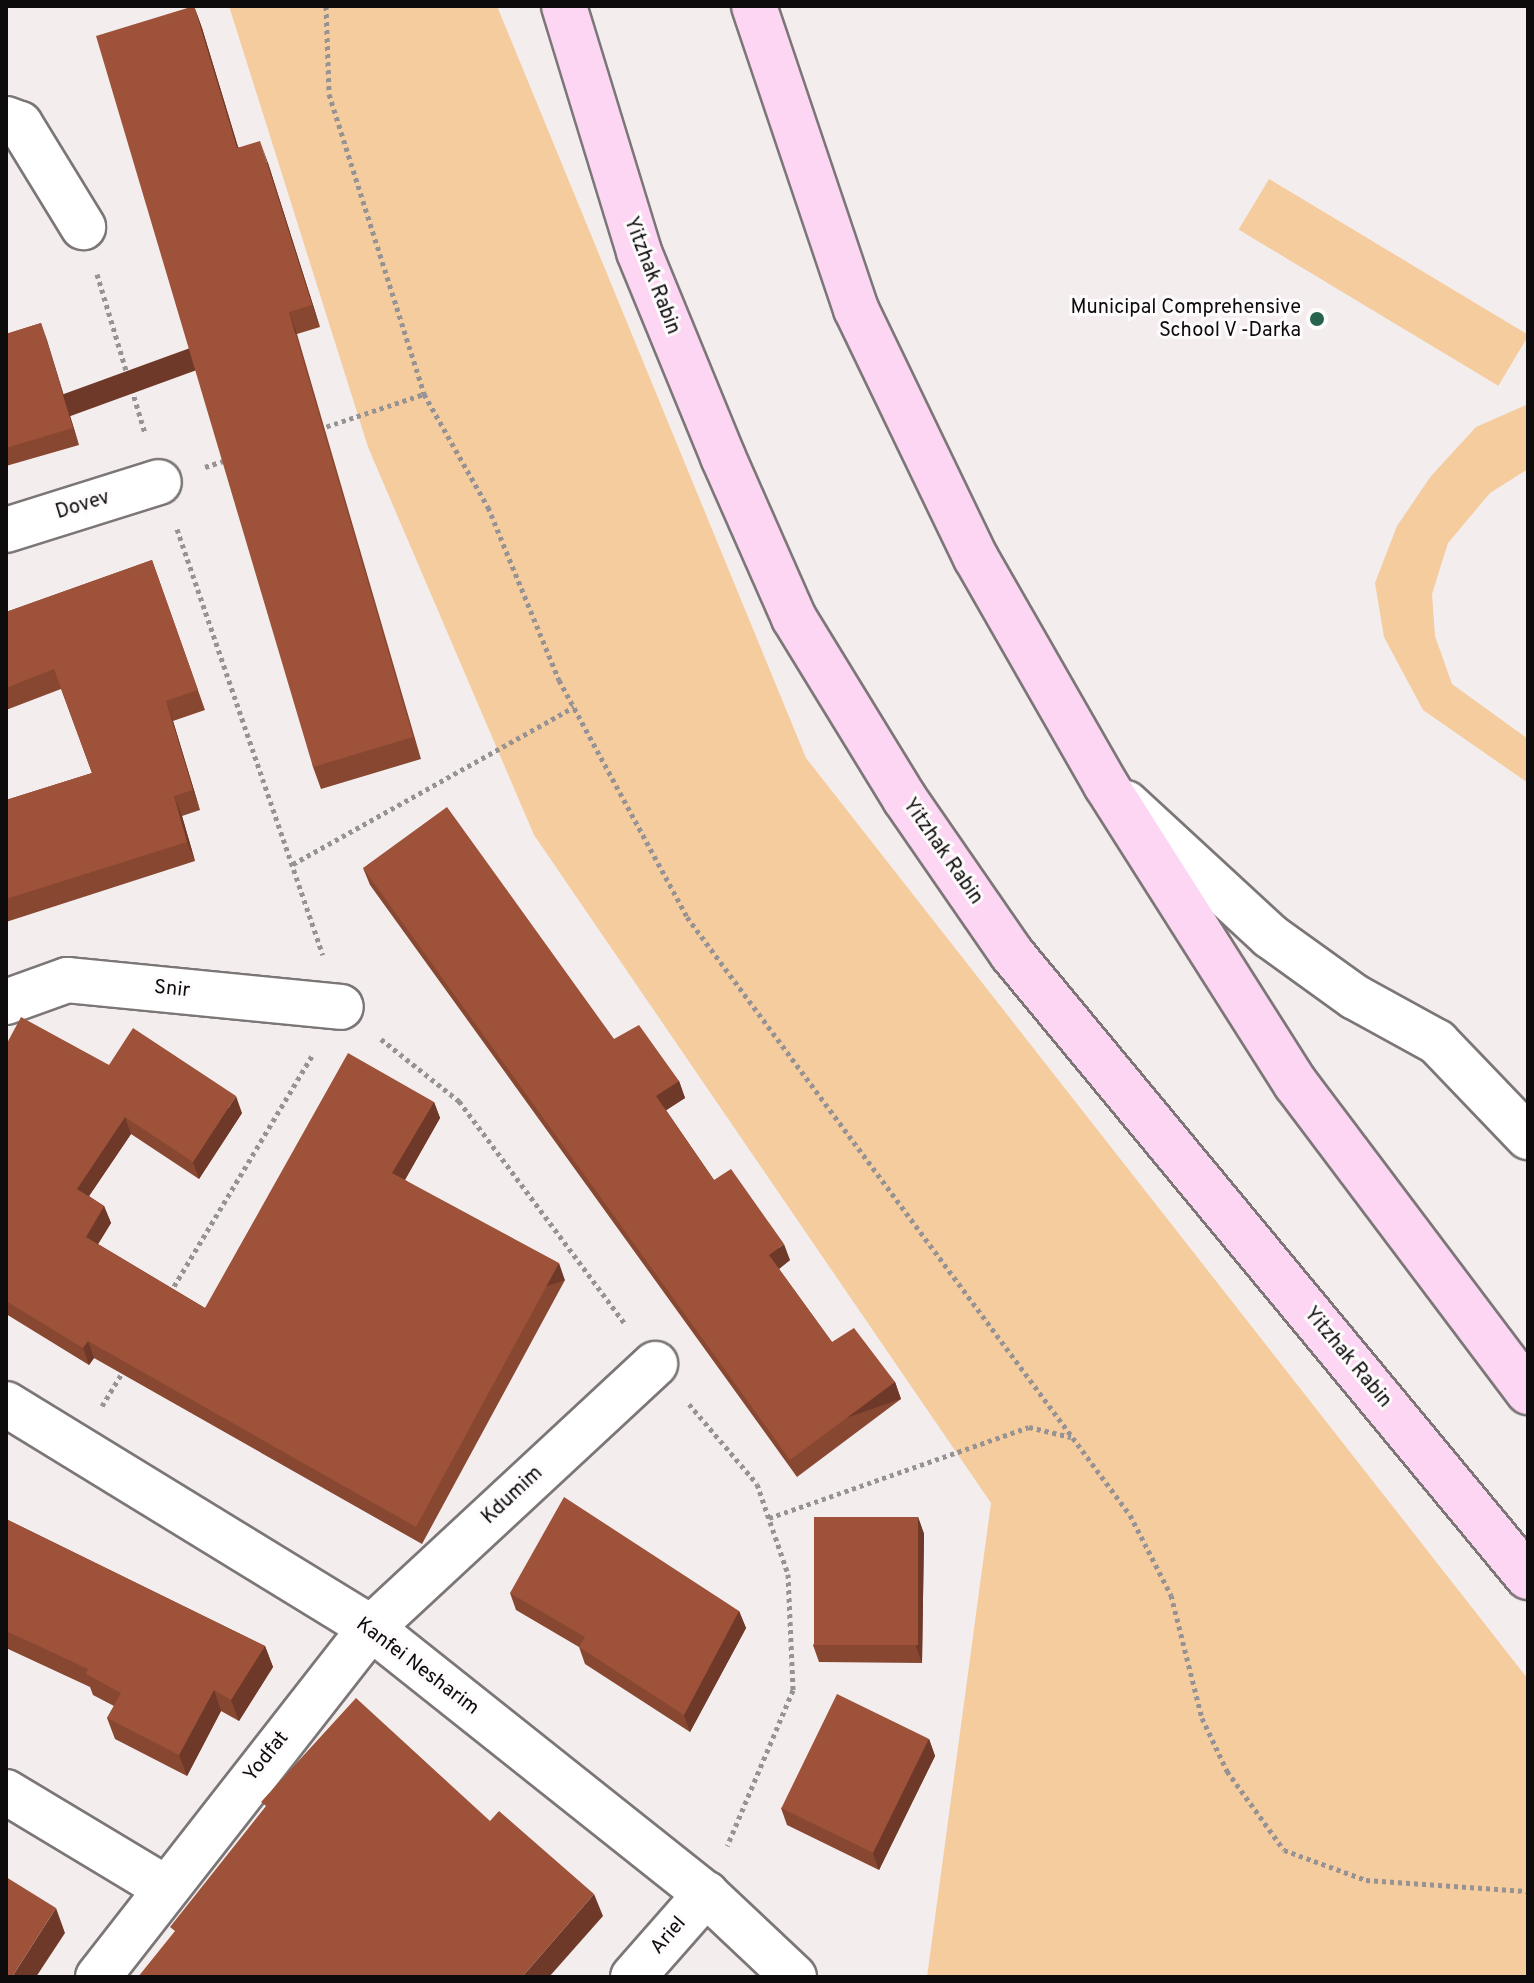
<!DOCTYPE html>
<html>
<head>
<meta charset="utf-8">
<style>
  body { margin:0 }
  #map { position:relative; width:1534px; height:1983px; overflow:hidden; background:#f4edee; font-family:Overpass,sans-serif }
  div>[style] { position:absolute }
  .green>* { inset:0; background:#f4cc9e; transform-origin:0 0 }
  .path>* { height:5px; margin-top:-2.5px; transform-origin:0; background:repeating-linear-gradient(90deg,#979293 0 4px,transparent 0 8px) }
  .roads { filter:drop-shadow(2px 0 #7c7677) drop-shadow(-2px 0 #7c7677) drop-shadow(0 2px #7c7677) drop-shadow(0 -2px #7c7677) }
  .minor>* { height:44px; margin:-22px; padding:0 22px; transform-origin:22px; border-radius:22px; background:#fff }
  .major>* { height:44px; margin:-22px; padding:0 22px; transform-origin:22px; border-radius:22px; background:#fdd6f3 }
  .wall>* { inset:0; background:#874731 }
  .shaded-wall>* { inset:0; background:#6e3928; transform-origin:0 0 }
  .building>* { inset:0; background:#9d5239; transform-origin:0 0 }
  .dots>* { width:22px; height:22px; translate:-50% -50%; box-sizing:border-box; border:4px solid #fefbfc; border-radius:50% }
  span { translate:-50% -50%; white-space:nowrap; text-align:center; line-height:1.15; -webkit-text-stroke:6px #fefbfc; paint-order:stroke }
  .street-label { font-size:20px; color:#0d0b0b }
  .poi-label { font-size:20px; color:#0d0b0b }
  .right { translate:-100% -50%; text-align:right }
  .frame { position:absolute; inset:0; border:8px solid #0d0b0b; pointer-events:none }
</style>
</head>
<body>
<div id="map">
  <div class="green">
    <i style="clip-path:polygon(229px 6px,497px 6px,806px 758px,1528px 1679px,1528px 1977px,927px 1977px,991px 1503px,534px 835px,368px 447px)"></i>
    <i style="left:1269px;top:179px;width:303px;height:59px;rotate:31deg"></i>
    <i style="clip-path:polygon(1528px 404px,1528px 469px,1490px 493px,1448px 543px,1432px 594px,1435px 636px,1452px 684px,1528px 739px,1528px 783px,1423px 710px,1384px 637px,1375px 583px,1397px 526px,1431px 476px,1476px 427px)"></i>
  </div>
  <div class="path">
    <i style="left:326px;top:6px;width:88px;rotate:88deg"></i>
    <i style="left:329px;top:94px;width:315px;rotate:72.4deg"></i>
    <i style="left:424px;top:394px;width:130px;rotate:60.5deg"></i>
    <i style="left:488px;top:507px;width:187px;rotate:67.7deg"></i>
    <i style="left:559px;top:680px;width:269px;rotate:61.6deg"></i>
    <i style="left:687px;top:917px;width:744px;rotate:53.47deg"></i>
    <i style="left:1130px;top:1515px;width:90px;rotate:62.9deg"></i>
    <i style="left:1171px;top:1595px;width:127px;rotate:75.9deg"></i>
    <i style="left:1202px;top:1718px;width:59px;rotate:64.7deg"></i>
    <i style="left:1227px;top:1771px;width:97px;rotate:54.2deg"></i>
    <i style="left:1284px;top:1850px;width:87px;rotate:20.1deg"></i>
    <i style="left:1366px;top:1880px;width:162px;rotate:3.9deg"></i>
    <i style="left:97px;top:274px;width:166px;rotate:73.2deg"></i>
    <i style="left:319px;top:429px;width:111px;rotate:-18.4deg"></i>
    <i style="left:205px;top:467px;width:22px;rotate:-18deg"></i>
    <i style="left:177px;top:529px;width:450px;rotate:71.1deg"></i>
    <i style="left:293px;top:864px;width:322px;rotate:-29.2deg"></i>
    <i style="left:381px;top:1039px;width:100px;rotate:38.5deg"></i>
    <i style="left:459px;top:1101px;width:278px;rotate:53.3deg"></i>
    <i style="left:170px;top:1293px;width:279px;rotate:-59.1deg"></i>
    <i style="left:689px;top:1404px;width:105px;rotate:49.6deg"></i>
    <i style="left:757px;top:1484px;width:95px;rotate:71deg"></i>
    <i style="left:788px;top:1574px;width:116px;rotate:87.5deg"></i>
    <i style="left:793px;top:1690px;width:169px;rotate:112.9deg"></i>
    <i style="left:102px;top:1406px;width:42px;rotate:-58.6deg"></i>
    <i style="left:769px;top:1518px;width:275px;rotate:-19.3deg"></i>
    <i style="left:1029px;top:1427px;width:43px;rotate:13.4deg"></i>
  </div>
  <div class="roads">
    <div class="minor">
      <i style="left:6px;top:119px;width:15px;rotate:20deg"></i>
      <i style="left:20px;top:124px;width:121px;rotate:58.5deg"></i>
      <i style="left:6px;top:530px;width:160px;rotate:-17.4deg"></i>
      <i style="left:1126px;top:803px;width:196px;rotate:42.7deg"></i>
      <i style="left:1270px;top:936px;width:105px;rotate:35.7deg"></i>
      <i style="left:1355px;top:997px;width:94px;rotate:28.8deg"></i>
      <i style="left:1437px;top:1042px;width:132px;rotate:46.2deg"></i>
      <i style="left:6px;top:1002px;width:65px;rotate:-19.8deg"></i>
      <i style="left:67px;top:980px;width:275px;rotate:5.6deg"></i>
      <i style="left:6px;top:1404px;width:428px;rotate:31.5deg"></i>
      <i style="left:371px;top:1628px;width:428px;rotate:38.5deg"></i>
      <i style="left:706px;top:1894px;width:121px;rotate:43.3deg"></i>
      <i style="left:6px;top:1792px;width:187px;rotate:31deg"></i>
      <i style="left:98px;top:1977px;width:443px;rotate:-52deg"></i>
      <i style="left:371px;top:1628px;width:388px;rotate:-42.9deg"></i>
      <i style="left:633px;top:1977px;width:111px;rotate:-48.7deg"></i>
    </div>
    <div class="major">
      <i style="left:564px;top:6px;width:257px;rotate:73deg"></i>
      <i style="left:639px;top:252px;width:222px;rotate:67.7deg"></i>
      <i style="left:723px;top:457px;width:176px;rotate:66.2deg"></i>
      <i style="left:794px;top:618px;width:212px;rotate:58.5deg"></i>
      <i style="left:905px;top:799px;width:188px;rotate:55.4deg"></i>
      <i style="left:1012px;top:954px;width:809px;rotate:50.37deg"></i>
      <i style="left:754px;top:6px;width:320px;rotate:71.4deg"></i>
      <i style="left:856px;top:309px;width:276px;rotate:64.3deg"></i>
      <i style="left:976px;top:558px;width:262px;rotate:60.2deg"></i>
      <i style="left:1106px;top:785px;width:354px;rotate:57.6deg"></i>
      <i style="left:1296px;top:1084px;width:386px;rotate:53deg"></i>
    </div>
  </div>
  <div class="wall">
    <i style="clip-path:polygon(194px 6px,202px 28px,238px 147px,268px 163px,320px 327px,297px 334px,421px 759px,321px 789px,313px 767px)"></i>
    <i style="clip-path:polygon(41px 323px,79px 445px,6px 466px,6px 334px)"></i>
    <i style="clip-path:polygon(152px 560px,205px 710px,173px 721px,200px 810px,182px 816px,195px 861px,6px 922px,6px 800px,92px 773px,61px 689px,6px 710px,6px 612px)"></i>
    <i style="clip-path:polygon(363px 868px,614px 1039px,679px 1081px,685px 1098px,666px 1110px,714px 1180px,790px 1260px,779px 1269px,832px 1342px,895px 1382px,901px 1399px,797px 1477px,370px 885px)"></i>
    <i style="clip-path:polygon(6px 1045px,109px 1065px,242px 1113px,199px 1179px,131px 1134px,89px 1196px,104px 1206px,111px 1223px,98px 1244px,205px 1308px,434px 1102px,440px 1118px,405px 1180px,565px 1280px,422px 1544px,94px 1358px,89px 1365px,6px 1314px)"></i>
    <i style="clip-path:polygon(918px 1517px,924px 1534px,922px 1663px,819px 1662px,813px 1645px)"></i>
    <i style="clip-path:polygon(6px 1519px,265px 1646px,273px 1667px,239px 1721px,221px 1711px,187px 1776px,115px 1739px,107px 1718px,114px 1706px,93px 1695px,90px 1687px,6px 1648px)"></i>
    <i style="clip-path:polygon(510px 1593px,739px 1611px,746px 1628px,690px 1732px,585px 1664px,579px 1647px,516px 1610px)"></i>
    <i style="clip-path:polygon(929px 1739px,935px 1756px,879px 1870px,787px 1825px,781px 1808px)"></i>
  </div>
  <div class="shaded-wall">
    <i style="clip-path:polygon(194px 6px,202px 28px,245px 170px,237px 148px)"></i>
    <i style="clip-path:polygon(260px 141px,268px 163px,320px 327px,312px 305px)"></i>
    <i style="left:289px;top:312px;width:23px;height:443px;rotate:70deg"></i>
    <i style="clip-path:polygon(41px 323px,47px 340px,79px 445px,73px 428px)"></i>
    <i style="clip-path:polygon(166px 701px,173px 721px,200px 810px,193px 790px)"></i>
    <i style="clip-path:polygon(174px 796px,182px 816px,195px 861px,187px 842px)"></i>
    <i style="clip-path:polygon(679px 1081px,685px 1098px,662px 1113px,656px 1096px)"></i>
    <i style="clip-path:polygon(236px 1096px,242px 1113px,199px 1179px,193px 1162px)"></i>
    <i style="clip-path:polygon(434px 1102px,440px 1118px,399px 1190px,392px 1173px)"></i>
    <i style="clip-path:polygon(125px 1117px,131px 1134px,83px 1205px,77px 1189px)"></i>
    <i style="clip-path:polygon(104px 1206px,111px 1223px,92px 1254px,86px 1237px)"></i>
    <i style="clip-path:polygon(784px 1244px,790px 1260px,775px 1272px,769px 1255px)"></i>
    <i style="left:559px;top:1263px;width:18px;height:300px;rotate:71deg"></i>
    <i style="clip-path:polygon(88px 1341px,94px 1358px,89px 1365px,83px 1348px)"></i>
    <i style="left:895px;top:1382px;width:18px;height:131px;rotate:71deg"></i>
    <i style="clip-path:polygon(918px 1517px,924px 1534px,922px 1663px,916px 1646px)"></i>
    <i style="clip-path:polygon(739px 1611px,746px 1628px,690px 1732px,684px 1715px)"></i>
    <i style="clip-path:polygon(265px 1646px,273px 1667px,239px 1721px,231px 1700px)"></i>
    <i style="clip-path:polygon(214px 1690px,221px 1711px,187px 1776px,179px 1755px)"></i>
    <i style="clip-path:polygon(929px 1739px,935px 1756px,879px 1870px,873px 1853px)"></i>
    <i style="clip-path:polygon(594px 1894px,603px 1916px,549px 1977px,522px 1977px)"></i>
    <i style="clip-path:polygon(56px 1908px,65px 1933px,36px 1977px,12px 1977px)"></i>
  </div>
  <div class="building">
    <i style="clip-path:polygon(194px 6px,237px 148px,260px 141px,312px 305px,289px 312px,413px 737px,313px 767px,96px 36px)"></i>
    <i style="clip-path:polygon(41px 323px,73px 428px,6px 448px,6px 334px)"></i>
    <i style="clip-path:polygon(152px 560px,198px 690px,166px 701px,193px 790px,174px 796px,187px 842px,6px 899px,6px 800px,92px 773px,54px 669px,6px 688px,6px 612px)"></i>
    <i style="clip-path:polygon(447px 807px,614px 1039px,639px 1025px,679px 1081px,656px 1096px,714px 1180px,731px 1169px,784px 1244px,769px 1255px,832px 1342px,854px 1328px,895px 1382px,790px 1460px,363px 868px)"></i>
    <i style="clip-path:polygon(21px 1017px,109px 1065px,133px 1028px,236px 1096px,193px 1162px,125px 1117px,77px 1189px,104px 1206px,86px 1237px,205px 1308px,348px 1053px,434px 1102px,392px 1173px,559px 1263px,416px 1527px,88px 1341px,83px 1348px,6px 1301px,6px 1045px)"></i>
    <i style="clip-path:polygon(564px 1497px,739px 1611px,684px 1715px,579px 1647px,585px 1637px,510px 1593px)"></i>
    <i style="left:814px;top:1517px;width:104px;height:128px"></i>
    <i style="clip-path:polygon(6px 1519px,265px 1646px,231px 1700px,214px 1690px,179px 1755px,107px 1718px,121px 1693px,86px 1674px,88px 1669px,6px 1631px)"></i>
    <i style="left:837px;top:1694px;width:102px;height:127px;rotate:26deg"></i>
    <i style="clip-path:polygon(356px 1698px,490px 1821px,499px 1811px,594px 1894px,522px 1977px,138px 1977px,175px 1931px,170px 1927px,266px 1806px,261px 1802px)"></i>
    <i style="clip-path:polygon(6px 1877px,56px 1908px,12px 1977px,6px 1977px)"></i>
  </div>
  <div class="dots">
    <i style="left:1317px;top:319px;background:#27634d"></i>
  </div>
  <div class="street-label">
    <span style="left:651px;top:276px;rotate:69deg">Yitzhak Rabin</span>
    <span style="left:83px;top:506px;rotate:-17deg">Dovev</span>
    <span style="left:942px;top:852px;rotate:55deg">Yitzhak Rabin</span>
    <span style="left:172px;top:990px;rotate:6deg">Snir</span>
    <span style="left:1347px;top:1358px;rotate:50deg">Yitzhak Rabin</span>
    <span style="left:513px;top:1496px;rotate:-43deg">Kdumim</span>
    <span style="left:417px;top:1667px;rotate:37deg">Kanfei Nesharim</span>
    <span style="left:267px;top:1757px;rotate:-51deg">Yodfat</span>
    <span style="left:669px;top:1936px;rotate:-49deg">Ariel</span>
  </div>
  <div class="poi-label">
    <span class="right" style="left:1301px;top:320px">Municipal Comprehensive<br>School V -Darka</span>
  </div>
  <div class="frame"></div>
</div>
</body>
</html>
